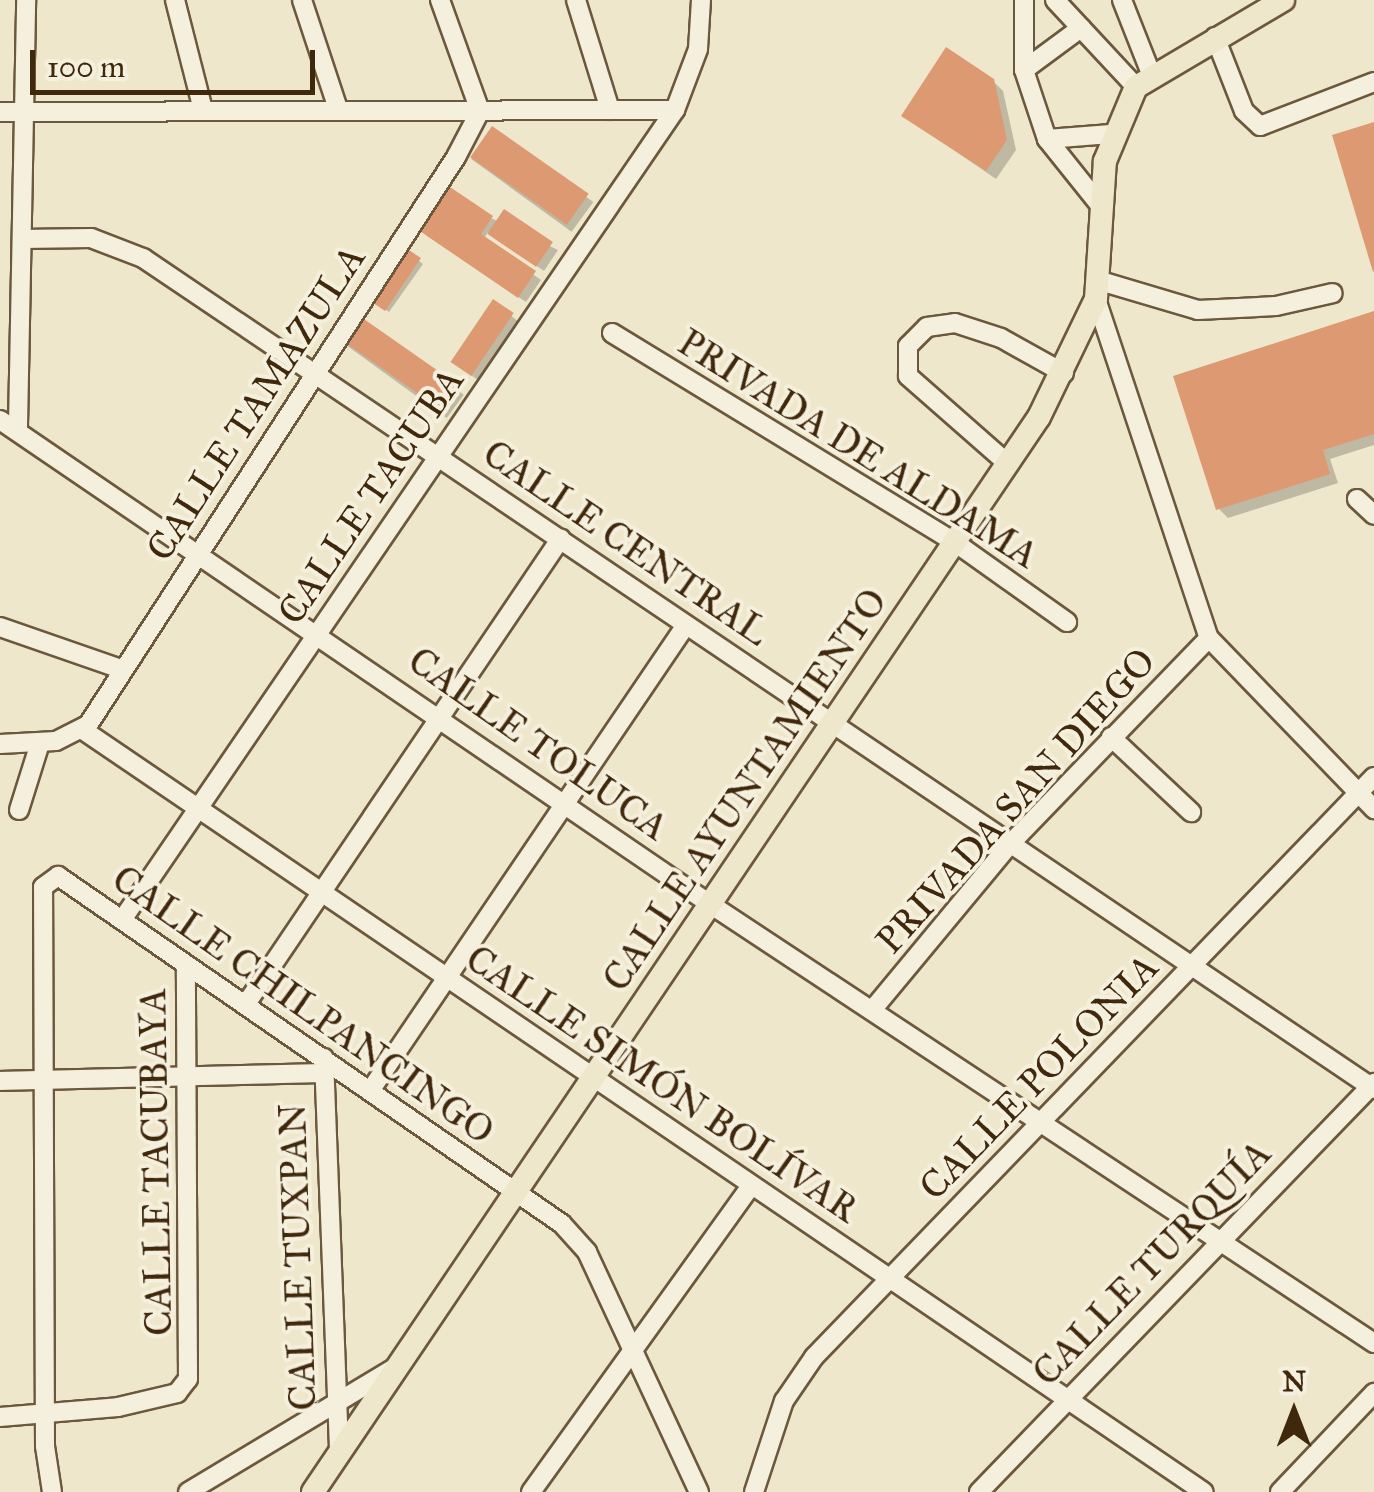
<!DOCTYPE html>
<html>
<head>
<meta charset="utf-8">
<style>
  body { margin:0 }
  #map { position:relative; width:1374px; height:1492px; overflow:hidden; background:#efe7cb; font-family:"IM FELL Great Primer",serif }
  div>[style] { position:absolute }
  .shadow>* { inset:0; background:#0003; transform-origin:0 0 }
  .building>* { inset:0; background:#dd9972; transform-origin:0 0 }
  .roads { filter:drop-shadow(2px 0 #6c583c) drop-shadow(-2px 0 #6c583c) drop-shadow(0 2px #6c583c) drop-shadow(0 -2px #6c583c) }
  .minor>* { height:18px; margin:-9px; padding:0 9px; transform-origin:9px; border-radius:9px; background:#f5efdd }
  .major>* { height:22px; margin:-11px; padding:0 11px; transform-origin:11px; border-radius:11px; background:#efe7cb }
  span { translate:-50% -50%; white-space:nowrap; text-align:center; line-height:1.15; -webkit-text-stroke:8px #f5efdd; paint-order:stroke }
  .street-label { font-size:38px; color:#40280c }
  .north { position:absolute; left:1244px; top:1362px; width:100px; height:100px; -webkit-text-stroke:8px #f5efdd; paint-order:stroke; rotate:0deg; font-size:28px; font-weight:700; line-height:40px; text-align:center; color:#40280c }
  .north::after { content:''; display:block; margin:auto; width:35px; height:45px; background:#40280c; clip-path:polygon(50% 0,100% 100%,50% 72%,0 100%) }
  .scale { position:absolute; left:30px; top:50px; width:285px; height:45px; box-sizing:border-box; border:5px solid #40280c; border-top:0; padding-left:12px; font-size:30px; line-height:35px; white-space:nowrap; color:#40280c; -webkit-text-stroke:8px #f5efdd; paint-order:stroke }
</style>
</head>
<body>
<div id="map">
  <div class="shadow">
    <i style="clip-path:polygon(993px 81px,1003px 91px,1016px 150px,996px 179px,904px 116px)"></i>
    <i style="left:493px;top:129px;width:124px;height:37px;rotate:36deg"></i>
    <i style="clip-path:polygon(491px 218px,558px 250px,544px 271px,488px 232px,484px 239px,541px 280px,526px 302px,427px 236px)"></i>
    <i style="clip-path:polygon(407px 251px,423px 264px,389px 312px,376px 303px)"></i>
    <i style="clip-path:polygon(494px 302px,519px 322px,478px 380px,459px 367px)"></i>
    <i style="clip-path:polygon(1374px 313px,1374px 445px,1330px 459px,1338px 483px,1228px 518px,1219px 509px)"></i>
    <i style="left:361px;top:320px;width:127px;height:29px;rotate:36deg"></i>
  </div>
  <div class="building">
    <i style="clip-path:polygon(946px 47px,994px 79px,1007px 140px,986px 171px,901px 116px)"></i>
    <i style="clip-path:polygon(1374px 122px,1374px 271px,1373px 272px,1332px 135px)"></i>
    <i style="left:492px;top:126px;width:118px;height:38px;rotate:35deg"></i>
    <i style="clip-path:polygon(447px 185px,493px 216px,481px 234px,536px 271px,518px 298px,417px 229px)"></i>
    <i style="left:504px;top:209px;width:59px;height:30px;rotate:34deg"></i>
    <i style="left:406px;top:248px;width:18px;height:64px;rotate:34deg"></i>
    <i style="left:493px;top:299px;width:25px;height:76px;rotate:34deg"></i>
    <i style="clip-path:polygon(1374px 311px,1374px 434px,1323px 450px,1330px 474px,1216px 510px,1173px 376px)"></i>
    <i style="left:361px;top:317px;width:120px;height:30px;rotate:35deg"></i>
  </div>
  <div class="roads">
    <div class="minor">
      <i style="left:175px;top:0;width:114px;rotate:75.7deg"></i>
      <i style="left:302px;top:0;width:115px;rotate:71.7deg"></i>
      <i style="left:576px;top:0;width:115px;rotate:72.8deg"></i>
      <i style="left:1024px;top:0;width:70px;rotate:90deg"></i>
      <i style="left:1024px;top:70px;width:73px;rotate:71.6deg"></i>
      <i style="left:1047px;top:139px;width:83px;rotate:51.3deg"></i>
      <i style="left:1055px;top:0;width:119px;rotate:47deg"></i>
      <i style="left:1122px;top:0;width:82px;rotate:68.5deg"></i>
      <i style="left:1215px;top:37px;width:79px;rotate:68.6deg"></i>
      <i style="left:1244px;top:111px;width:22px;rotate:43deg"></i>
      <i style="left:1260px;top:126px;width:122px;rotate:-21.1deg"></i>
      <i style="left:1024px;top:70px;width:71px;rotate:-36.4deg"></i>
      <i style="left:0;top:112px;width:675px;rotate:-0.17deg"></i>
      <i style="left:1047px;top:139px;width:64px;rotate:-4.5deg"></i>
      <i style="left:22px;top:239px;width:69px;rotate:-0.8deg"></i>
      <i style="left:91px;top:238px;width:56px;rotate:21deg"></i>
      <i style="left:143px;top:258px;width:1485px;rotate:34.02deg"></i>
      <i style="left:1097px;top:280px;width:105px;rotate:16.5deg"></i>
      <i style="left:1198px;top:310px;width:78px;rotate:-2.9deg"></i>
      <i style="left:1276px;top:306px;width:58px;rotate:-12.8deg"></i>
      <i style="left:1096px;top:299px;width:357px;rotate:71.6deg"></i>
      <i style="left:1209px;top:638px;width:238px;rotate:46deg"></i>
      <i style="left:612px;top:333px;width:399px;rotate:31.4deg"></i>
      <i style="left:953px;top:541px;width:140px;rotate:35.4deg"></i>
      <i style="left:0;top:420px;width:859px;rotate:34.28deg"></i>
      <i style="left:710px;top:904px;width:796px;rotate:33.47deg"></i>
      <i style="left:18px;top:426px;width:426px;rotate:-88.9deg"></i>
      <i style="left:1007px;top:463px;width:132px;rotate:-138.7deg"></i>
      <i style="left:908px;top:376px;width:30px;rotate:-90deg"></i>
      <i style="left:908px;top:346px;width:27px;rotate:-45deg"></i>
      <i style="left:927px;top:327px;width:28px;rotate:-8deg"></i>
      <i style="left:955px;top:323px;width:48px;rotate:18.1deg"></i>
      <i style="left:1001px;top:338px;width:72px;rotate:29.1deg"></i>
      <i style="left:1357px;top:499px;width:23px;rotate:43deg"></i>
      <i style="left:0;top:627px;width:128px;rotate:19.1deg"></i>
      <i style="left:83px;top:730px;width:1355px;rotate:34.21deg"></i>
      <i style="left:1111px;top:737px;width:110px;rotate:43.2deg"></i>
      <i style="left:0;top:744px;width:56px;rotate:-3.1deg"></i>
      <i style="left:56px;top:741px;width:36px;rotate:-27deg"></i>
      <i style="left:88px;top:725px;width:677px;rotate:-57.06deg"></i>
      <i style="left:456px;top:157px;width:52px;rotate:-62.4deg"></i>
      <i style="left:480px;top:111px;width:118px;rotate:-109.8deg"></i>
      <i style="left:19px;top:810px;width:70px;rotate:-72.6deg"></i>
      <i style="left:122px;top:920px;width:981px;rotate:-55.68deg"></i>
      <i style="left:675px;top:110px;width:65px;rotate:-69.3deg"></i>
      <i style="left:698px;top:49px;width:49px;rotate:-86.5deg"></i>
      <i style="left:246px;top:1004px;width:562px;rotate:-55.94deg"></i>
      <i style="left:873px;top:1009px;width:214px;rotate:-50.3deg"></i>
      <i style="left:1010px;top:844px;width:286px;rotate:-46deg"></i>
      <i style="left:324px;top:1058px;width:395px;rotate:87.8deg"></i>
      <i style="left:0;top:1081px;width:324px;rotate:-1.4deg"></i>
      <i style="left:370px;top:1091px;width:563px;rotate:-55.86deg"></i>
      <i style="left:0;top:1417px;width:118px;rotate:-4.8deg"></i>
      <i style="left:118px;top:1407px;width:61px;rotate:-13.3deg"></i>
      <i style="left:177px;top:1393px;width:18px;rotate:-52deg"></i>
      <i style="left:188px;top:1379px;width:413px;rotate:-90.3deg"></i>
      <i style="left:52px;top:1492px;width:47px;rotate:-98.7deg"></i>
      <i style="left:45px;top:1446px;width:559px;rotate:-90.2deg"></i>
      <i style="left:43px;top:887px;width:19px;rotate:-36deg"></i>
      <i style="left:58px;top:876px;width:612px;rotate:34.62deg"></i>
      <i style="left:562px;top:1224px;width:38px;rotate:48deg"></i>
      <i style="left:587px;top:1252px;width:265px;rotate:65deg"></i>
      <i style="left:188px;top:1492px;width:239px;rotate:-31deg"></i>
      <i style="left:531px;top:1492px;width:377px;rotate:-54.3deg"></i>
      <i style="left:754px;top:1492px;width:96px;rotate:-71.8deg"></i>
      <i style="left:784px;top:1401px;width:53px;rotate:-55.7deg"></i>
      <i style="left:814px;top:1357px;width:806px;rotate:-46.01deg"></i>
      <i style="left:979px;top:1492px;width:569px;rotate:-46deg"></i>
      <i style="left:1280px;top:1492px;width:137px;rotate:-46.5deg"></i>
    </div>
    <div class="major">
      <i style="left:313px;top:1492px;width:1297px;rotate:-55.97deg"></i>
      <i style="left:1039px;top:417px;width:131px;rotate:-64.2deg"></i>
      <i style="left:1096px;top:299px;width:138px;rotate:-86.3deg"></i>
      <i style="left:1105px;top:161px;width:80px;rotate:-67.3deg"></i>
      <i style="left:1136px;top:87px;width:171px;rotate:-30.6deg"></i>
    </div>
  </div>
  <div class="street-label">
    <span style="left:256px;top:403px;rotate:-57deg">CALLE TAMAZULA</span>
    <span style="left:858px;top:449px;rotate:32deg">PRIVADA DE ALDAMA</span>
    <span style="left:371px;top:496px;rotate:-56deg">CALLE TACUBA</span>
    <span style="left:626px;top:543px;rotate:34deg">CALLE CENTRAL</span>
    <span style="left:538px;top:744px;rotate:35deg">CALLE TOLUCA</span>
    <span style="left:745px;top:790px;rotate:-56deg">CALLE AYUNTAMIENTO</span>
    <span style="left:1016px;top:801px;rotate:-48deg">PRIVADA SAN DIEGO</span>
    <span style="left:303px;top:1005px;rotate:35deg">CALLE CHILPANCINGO</span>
    <span style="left:1039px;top:1077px;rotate:-46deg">CALLE POLONIA</span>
    <span style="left:662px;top:1084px;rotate:34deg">CALLE SIMÓN BOLÍVAR</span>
    <span style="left:156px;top:1162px;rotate:-91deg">CALLE TACUBAYA</span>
    <span style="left:298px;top:1257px;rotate:-92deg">CALLE TUXPAN</span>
    <span style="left:1152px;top:1263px;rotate:-46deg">CALLE TURQUÍA</span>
  </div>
  <div class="north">N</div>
  <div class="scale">100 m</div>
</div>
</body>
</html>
